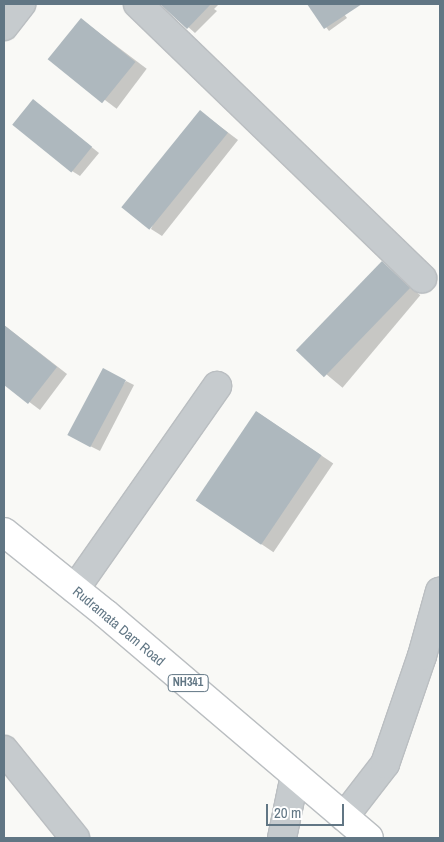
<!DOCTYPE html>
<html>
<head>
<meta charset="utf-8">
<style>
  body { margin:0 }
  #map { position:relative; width:444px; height:842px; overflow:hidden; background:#f9f9f6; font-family:"Archivo Narrow",sans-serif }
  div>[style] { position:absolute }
  .shadow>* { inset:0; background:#0003; transform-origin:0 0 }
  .building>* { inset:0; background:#aeb8be; transform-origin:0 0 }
  .roads { filter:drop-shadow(1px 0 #babec1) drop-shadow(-1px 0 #babec1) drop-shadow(0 1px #babec1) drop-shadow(0 -1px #babec1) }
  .minor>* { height:28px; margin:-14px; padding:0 14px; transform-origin:14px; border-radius:14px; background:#c6cbce }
  .highway>* { height:28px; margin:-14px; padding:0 14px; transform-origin:14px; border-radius:14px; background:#fff }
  span { translate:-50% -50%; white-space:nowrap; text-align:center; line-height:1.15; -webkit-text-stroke:5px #fff; paint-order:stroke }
  .shield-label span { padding:1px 4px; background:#fff; border:1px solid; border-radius:4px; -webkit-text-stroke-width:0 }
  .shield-label { font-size:12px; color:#617684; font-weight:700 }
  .street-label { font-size:14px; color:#617684 }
  .frame { position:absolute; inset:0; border:5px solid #617684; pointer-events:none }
  .scale { position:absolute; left:266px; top:804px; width:78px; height:22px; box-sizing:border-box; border:2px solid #617684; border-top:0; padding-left:6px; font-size:15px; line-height:18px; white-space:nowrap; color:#617684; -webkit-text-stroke:4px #fff; paint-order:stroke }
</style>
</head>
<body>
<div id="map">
  <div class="shadow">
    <i style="clip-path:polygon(162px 4px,219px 4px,214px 9px,217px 11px,195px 33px)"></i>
    <i style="clip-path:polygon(313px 4px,337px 4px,347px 18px,329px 31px,310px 6px)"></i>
    <i style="left:82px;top:20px;width:81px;height:50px;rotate:37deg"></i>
    <i style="clip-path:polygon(33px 100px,99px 153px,80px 176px,72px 171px)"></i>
    <i style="clip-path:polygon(201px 112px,238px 140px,162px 236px,151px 229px)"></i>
    <i style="left:382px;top:263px;width:50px;height:121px;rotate:40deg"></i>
    <i style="clip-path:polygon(4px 325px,67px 374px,40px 410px,4px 383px)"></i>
    <i style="clip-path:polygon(126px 381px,134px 385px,100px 451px,78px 440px)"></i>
    <i style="left:257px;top:412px;width:92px;height:107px;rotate:34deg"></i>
  </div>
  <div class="building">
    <i style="clip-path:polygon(160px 4px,211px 4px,187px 29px)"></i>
    <i style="clip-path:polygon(307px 4px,362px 4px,324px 29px)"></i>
    <i style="left:81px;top:18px;width:70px;height:53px;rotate:39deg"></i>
    <i style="left:33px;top:99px;width:76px;height:33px;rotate:39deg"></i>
    <i style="left:200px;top:110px;width:36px;height:125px;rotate:39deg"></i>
    <i style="left:382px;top:261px;width:39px;height:124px;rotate:44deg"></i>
    <i style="clip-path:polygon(4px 325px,57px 367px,28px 404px,4px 385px)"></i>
    <i style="left:103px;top:368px;width:26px;height:76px;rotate:28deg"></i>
    <i style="left:256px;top:411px;width:79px;height:108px;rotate:34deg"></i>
  </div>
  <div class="roads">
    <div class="minor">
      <i style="left:138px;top:4px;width:395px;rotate:44deg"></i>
      <i style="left:4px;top:26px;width:28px;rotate:-52deg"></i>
      <i style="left:75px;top:589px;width:248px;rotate:-55deg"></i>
      <i style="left:4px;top:750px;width:113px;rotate:51.1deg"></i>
      <i style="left:344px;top:817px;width:67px;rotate:-52.3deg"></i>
      <i style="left:385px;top:764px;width:114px;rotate:-71.1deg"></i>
      <i style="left:422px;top:656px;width:67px;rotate:-74.5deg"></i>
      <i style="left:282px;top:838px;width:64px;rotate:-78.3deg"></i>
    </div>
    <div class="highway">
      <i style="left:4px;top:532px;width:131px;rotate:38.8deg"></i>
      <i style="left:106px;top:614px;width:345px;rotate:40.4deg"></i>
    </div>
  </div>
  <div class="shield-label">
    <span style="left:188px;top:683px">NH341</span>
  </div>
  <div class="street-label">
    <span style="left:119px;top:626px;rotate:40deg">Rudramata Dam Road</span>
  </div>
  <div class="frame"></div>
  <div class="scale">20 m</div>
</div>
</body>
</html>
